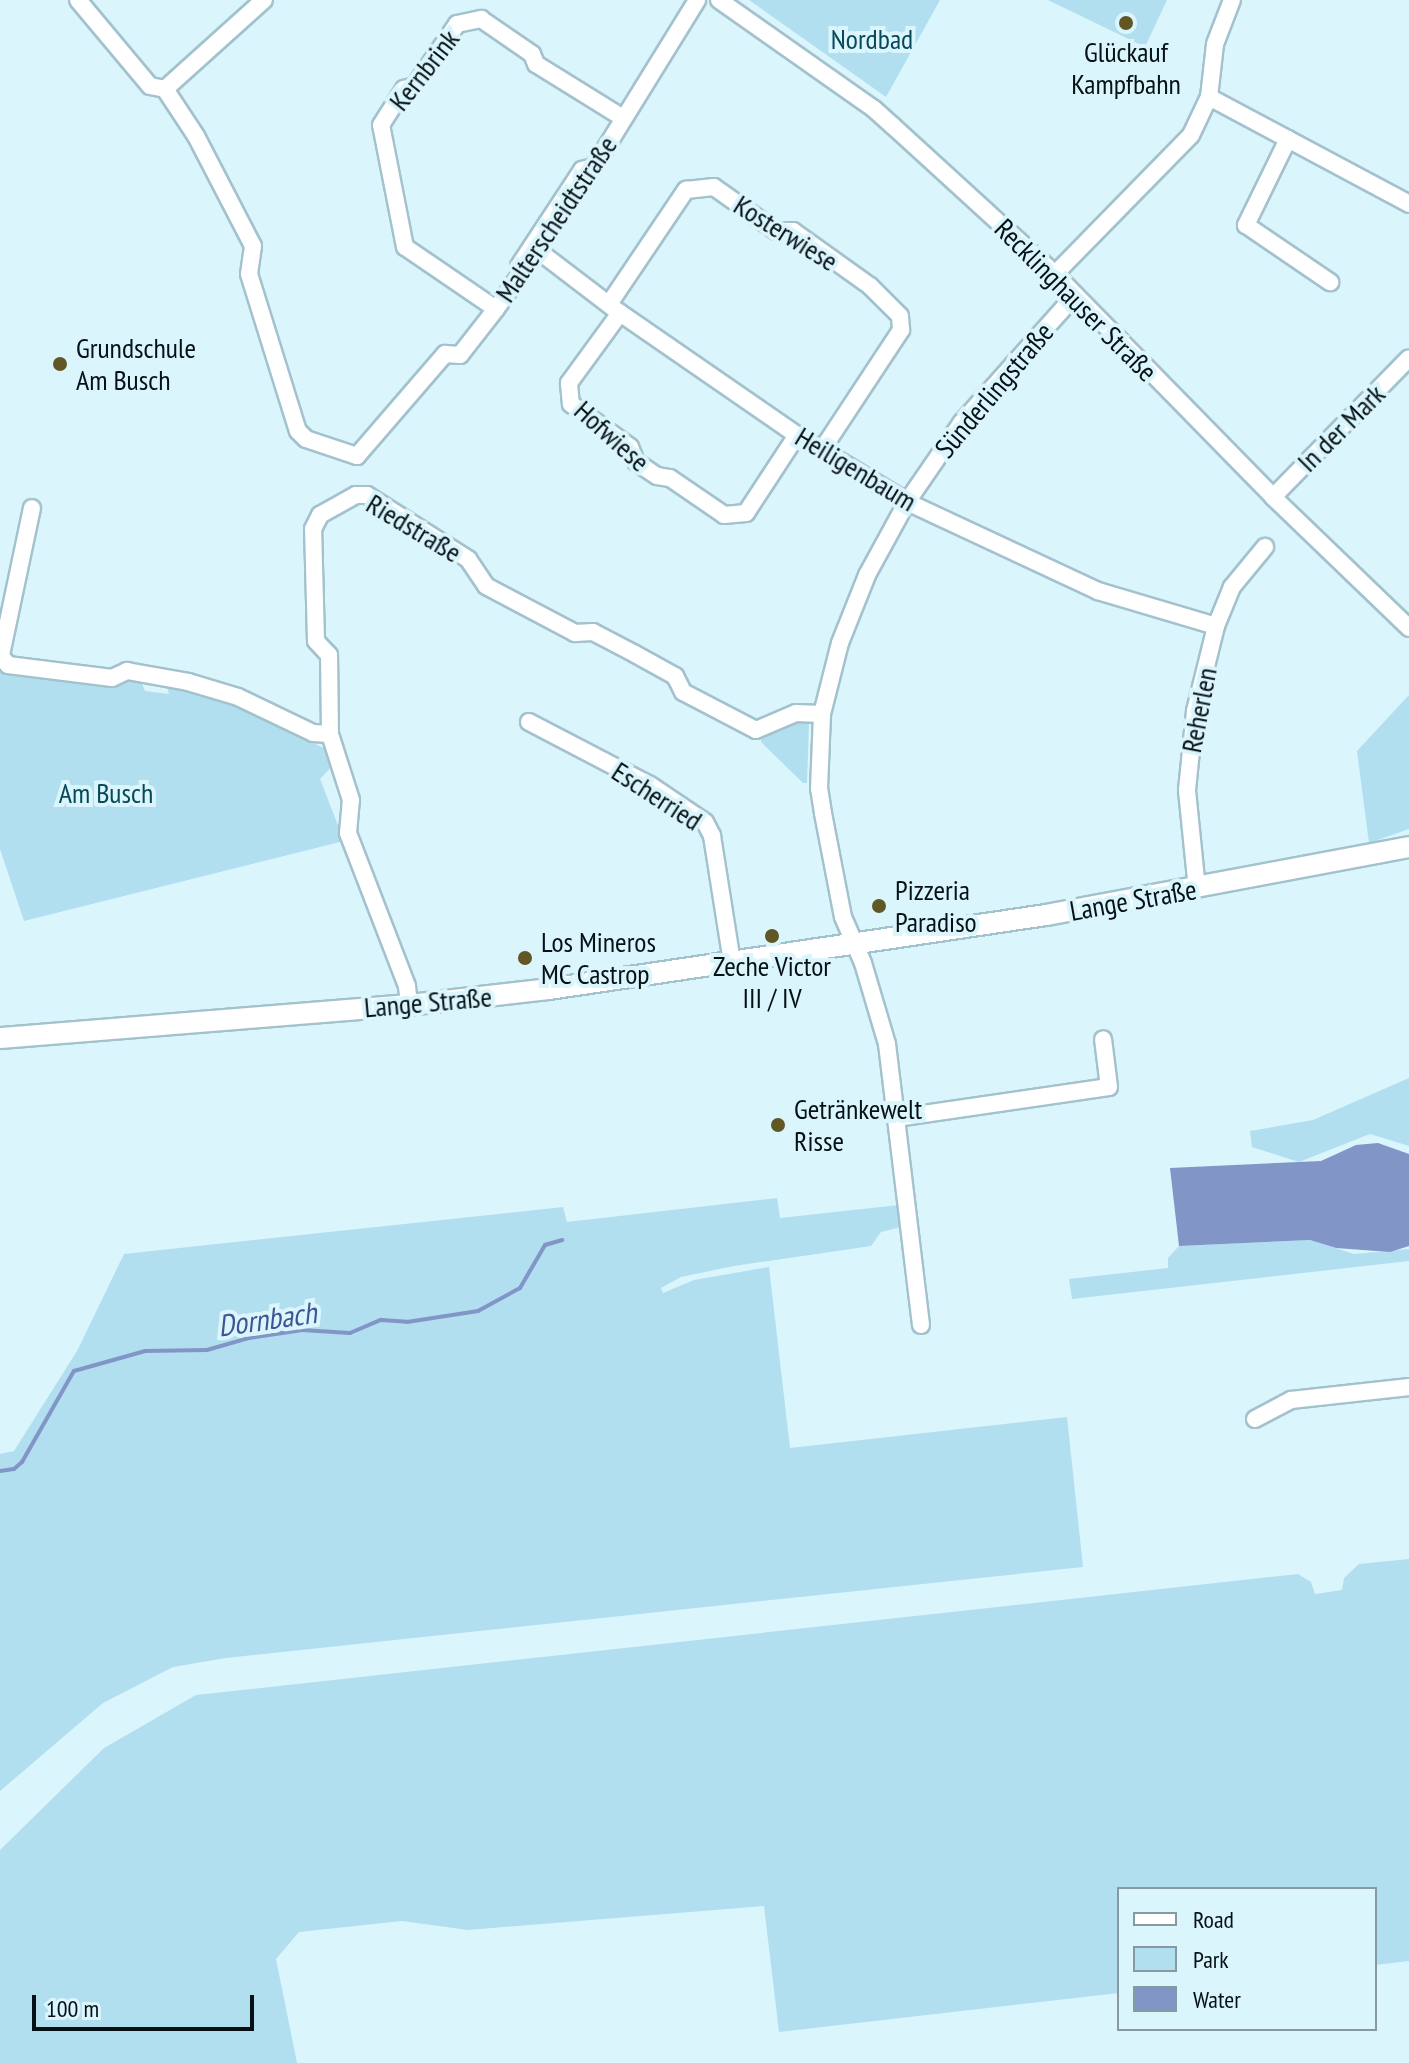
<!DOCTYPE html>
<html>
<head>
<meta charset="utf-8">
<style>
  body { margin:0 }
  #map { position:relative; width:1409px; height:2063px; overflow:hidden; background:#dbf5fd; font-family:"PT Sans Narrow",sans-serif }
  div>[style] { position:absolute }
  .green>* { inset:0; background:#b1dfef }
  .water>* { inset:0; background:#8295c7 }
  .stream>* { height:4px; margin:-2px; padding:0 2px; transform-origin:2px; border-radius:2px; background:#8295c7 }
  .roads { filter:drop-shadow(2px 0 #a3c2cd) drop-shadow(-2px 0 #a3c2cd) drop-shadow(0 2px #a3c2cd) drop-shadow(0 -2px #a3c2cd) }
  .minor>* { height:16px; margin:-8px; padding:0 8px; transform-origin:8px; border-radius:8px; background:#fff }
  .major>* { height:20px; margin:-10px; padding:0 10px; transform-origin:10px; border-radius:10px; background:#fff }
  .dots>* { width:22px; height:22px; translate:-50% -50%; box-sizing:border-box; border:4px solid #dbf5fd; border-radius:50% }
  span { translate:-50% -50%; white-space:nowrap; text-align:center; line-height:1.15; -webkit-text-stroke:8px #dbf5fd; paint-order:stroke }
  .park-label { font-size:28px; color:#084959 }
  .poi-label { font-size:28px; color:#061115 }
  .left { translate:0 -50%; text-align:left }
  .street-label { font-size:28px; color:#061115 }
  .water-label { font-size:30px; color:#3f5494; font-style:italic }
  .legend { position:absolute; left:1117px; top:1887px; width:260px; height:144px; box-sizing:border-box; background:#dbf5fd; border:2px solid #869aa0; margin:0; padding:10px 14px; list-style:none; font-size:24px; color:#061115 }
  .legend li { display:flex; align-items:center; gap:16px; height:40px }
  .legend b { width:40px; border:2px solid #869aa0 }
  .scale { position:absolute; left:32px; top:1995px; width:222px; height:36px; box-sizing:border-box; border:4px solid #061115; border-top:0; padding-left:10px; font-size:24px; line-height:28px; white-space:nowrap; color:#061115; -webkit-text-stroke:6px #dbf5fd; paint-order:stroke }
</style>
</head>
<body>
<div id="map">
  <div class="green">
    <i style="clip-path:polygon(749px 0,940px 0,886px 97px)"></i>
    <i style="clip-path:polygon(1048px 0,1167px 0,1145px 47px)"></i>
    <i style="clip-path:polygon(0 672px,116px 688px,133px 678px,140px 679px,145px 691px,169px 694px,166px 684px,238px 704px,329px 751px,335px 763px,320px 779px,344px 841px,24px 921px,0 849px)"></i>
    <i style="clip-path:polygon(1409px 695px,1409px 829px,1369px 843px,1357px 751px)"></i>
    <i style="clip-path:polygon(804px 719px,809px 724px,807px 783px,803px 783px,761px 742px,762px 736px)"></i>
    <i style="clip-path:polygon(1409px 1078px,1409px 1146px,1370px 1134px,1299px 1162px,1252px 1147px,1250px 1131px,1313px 1120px)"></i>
    <i style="clip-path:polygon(777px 1198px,780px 1218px,899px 1205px,901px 1227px,881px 1232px,871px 1246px,734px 1266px,681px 1277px,661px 1288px,663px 1293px,694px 1280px,769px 1267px,790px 1448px,1067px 1417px,1083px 1567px,226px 1658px,173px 1667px,103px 1703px,0 1791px,0 1454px,14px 1451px,77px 1351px,124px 1254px,563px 1207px,567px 1222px)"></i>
    <i style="clip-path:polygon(1310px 1240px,1354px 1254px,1409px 1249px,1409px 1261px,1072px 1299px,1069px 1279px,1168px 1268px,1168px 1258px,1179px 1246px)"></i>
    <i style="clip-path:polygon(1409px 1559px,1409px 1961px,1375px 1965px,1375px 1889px,1119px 1889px,1119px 1993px,779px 2032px,764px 1906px,468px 1930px,402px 1921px,299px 1932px,276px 1959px,297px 2063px,0 2063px,0 1850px,104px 1748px,196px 1695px,1298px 1574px,1311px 1582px,1315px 1594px,1342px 1590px,1344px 1578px,1359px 1564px)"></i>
  </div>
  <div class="water">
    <i style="clip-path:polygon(1378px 1143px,1409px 1154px,1409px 1246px,1390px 1252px,1336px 1248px,1310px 1240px,1179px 1246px,1170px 1168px,1321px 1161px,1356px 1145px)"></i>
  </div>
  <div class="stream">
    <i style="left:0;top:1471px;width:14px;rotate:-8deg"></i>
    <i style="left:14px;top:1469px;width:11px;rotate:-41deg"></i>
    <i style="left:22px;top:1462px;width:105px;rotate:-60.3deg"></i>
    <i style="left:74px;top:1371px;width:74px;rotate:-15.7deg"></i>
    <i style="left:145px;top:1351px;width:62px;rotate:-0.9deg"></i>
    <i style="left:207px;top:1350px;width:44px;rotate:-15.9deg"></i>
    <i style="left:249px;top:1338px;width:54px;rotate:-8.6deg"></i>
    <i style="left:302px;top:1330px;width:48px;rotate:3.6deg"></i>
    <i style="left:350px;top:1333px;width:34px;rotate:-23deg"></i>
    <i style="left:381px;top:1320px;width:26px;rotate:4deg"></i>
    <i style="left:407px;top:1322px;width:72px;rotate:-8.8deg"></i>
    <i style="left:478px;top:1311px;width:48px;rotate:-28.7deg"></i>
    <i style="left:520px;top:1288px;width:50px;rotate:-59.8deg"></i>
    <i style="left:545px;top:1245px;width:18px;rotate:-16deg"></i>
  </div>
  <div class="roads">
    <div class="minor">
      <i style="left:78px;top:0;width:112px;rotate:50.1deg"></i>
      <i style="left:150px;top:86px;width:15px;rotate:11deg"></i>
      <i style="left:165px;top:89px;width:56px;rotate:56.6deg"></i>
      <i style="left:196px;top:136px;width:124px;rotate:62.6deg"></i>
      <i style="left:253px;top:246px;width:28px;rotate:98deg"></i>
      <i style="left:249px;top:274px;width:164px;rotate:72.7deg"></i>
      <i style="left:298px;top:431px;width:11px;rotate:45deg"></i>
      <i style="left:306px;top:439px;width:54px;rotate:18.4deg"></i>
      <i style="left:357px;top:456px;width:135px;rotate:-49.2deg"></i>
      <i style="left:445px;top:354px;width:15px;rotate:4deg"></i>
      <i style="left:460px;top:355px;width:58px;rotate:-52deg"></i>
      <i style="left:496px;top:309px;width:42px;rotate:-54.8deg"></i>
      <i style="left:520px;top:275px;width:9px;rotate:-96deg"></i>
      <i style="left:519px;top:266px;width:115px;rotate:-56.7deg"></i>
      <i style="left:582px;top:170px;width:12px;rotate:-14deg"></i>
      <i style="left:594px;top:167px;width:196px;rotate:-58.3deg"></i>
      <i style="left:719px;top:0;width:189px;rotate:35.1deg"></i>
      <i style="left:874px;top:109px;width:25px;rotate:42deg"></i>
      <i style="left:893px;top:126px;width:219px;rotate:42.4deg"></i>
      <i style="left:1055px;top:274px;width:312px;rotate:45.6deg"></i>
      <i style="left:1273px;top:497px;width:189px;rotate:43.9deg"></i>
      <i style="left:165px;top:89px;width:133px;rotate:-42deg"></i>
      <i style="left:1209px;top:97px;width:227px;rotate:28.1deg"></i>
      <i style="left:1288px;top:139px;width:96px;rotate:116deg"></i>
      <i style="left:1246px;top:225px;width:102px;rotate:34.2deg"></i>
      <i style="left:532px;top:246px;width:111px;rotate:37.3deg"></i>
      <i style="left:620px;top:313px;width:215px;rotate:34.6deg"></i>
      <i style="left:797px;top:435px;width:129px;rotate:31.3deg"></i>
      <i style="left:907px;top:502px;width:211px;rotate:25deg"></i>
      <i style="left:1098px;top:591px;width:123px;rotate:16.5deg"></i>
      <i style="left:1055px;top:274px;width:194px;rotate:-45.6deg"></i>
      <i style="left:1191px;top:135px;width:42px;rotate:-64.7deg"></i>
      <i style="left:1209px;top:97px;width:53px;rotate:-83.5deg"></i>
      <i style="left:1215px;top:44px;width:47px;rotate:-68.9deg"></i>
      <i style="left:609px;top:304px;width:138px;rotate:-56deg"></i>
      <i style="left:686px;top:190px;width:28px;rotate:-6deg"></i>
      <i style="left:714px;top:187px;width:76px;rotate:35.4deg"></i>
      <i style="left:776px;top:231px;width:17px"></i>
      <i style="left:793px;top:231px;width:95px;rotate:35.5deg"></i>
      <i style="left:870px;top:286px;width:42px;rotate:45deg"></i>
      <i style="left:900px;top:316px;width:14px;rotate:86deg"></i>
      <i style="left:901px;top:330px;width:144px;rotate:123.4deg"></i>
      <i style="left:496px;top:309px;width:110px;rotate:-145.7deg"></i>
      <i style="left:405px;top:247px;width:124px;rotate:-101.1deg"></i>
      <i style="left:381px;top:125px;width:43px;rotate:-57.4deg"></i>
      <i style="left:404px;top:89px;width:11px;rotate:-15deg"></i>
      <i style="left:415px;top:86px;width:75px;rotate:-55.9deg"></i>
      <i style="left:457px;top:24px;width:25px;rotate:-12deg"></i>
      <i style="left:481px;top:19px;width:62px;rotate:34.5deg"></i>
      <i style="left:532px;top:54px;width:11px;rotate:68deg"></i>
      <i style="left:536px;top:64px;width:102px;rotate:31.8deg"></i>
      <i style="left:620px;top:313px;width:87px;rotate:126.1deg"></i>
      <i style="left:569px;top:383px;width:21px;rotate:85deg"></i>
      <i style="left:571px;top:404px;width:73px;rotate:36.1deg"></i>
      <i style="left:630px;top:447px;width:16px;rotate:68deg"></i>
      <i style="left:636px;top:462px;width:25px;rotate:34deg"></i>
      <i style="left:657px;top:476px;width:13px;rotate:9deg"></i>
      <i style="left:670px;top:478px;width:65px;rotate:34.4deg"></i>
      <i style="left:724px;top:515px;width:22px;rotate:-5deg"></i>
      <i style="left:746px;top:513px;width:93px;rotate:-56.8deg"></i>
      <i style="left:1273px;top:497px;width:194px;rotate:-45.6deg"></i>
      <i style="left:0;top:655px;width:13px;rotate:51deg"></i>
      <i style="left:8px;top:665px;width:105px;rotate:7.1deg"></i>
      <i style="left:112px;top:678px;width:17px;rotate:-25deg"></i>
      <i style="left:127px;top:671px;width:62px;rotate:10.2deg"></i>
      <i style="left:188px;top:682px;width:52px;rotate:16.7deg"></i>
      <i style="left:238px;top:697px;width:83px;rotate:25.6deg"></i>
      <i style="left:313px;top:733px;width:17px;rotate:3deg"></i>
      <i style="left:1px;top:655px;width:150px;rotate:-78.1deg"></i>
      <i style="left:529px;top:722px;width:136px;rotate:27.5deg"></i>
      <i style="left:650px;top:785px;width:66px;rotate:33.9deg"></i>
      <i style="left:705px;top:822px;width:16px;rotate:63deg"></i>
      <i style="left:712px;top:836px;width:128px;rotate:81deg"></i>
      <i style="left:1197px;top:889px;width:100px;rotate:-95.8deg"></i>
      <i style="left:1187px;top:790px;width:79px;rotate:-84.2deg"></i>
      <i style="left:1195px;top:711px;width:88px;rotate:-76.1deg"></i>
      <i style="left:1216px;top:626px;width:42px;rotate:-67.7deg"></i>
      <i style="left:1232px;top:587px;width:52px;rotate:-50.5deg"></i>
      <i style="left:409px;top:1005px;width:19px;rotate:-96deg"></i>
      <i style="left:407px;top:986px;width:164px;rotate:-111.1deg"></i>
      <i style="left:348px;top:833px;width:33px;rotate:-85deg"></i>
      <i style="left:351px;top:800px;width:69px;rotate:-107.7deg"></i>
      <i style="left:330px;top:734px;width:79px;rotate:-90.7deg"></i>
      <i style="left:329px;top:655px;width:19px;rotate:-133deg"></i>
      <i style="left:316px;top:641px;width:112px;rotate:-91.5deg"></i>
      <i style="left:313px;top:529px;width:16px;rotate:-63deg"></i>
      <i style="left:320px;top:515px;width:41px;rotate:-29.1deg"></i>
      <i style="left:356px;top:495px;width:11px"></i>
      <i style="left:367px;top:495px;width:120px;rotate:32.4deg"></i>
      <i style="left:468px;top:559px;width:32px;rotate:56deg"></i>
      <i style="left:486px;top:586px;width:101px;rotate:27.8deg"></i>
      <i style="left:575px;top:633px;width:18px;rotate:-3deg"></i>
      <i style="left:593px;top:632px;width:47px;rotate:27.6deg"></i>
      <i style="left:635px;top:654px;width:46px;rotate:28.8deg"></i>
      <i style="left:675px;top:676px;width:18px;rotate:63deg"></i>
      <i style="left:683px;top:692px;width:82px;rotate:27.5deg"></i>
      <i style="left:756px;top:730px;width:43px;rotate:-23deg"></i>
      <i style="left:796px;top:713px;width:26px;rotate:2deg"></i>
      <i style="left:896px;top:1118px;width:215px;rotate:-8.3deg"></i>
      <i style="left:1109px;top:1087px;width:48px;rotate:-97.1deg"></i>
      <i style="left:921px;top:1325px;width:283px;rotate:-96.9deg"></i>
      <i style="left:887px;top:1044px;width:84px;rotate:-106.5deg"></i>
      <i style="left:863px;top:963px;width:50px;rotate:-113.5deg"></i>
      <i style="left:843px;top:917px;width:106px;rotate:-100.9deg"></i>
      <i style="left:823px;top:813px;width:24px;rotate:-99deg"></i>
      <i style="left:819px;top:789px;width:75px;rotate:-87.7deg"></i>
      <i style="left:822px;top:714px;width:73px;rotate:-75.8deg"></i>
      <i style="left:840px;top:643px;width:73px;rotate:-68.3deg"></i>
      <i style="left:867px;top:575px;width:83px;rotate:-61.3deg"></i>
      <i style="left:907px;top:502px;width:97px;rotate:-55.5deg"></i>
      <i style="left:962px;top:422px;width:170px;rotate:-48.3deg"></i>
      <i style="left:1255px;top:1419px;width:41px;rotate:-27.8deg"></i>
      <i style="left:1291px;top:1400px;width:119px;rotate:-6.3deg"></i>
    </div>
    <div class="major">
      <i style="left:0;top:1038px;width:410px;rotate:-4.6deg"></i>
      <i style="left:409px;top:1005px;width:141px;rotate:-6.5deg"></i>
      <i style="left:549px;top:989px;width:502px;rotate:-8.47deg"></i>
      <i style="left:1046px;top:915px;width:369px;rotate:-10.6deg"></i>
    </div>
  </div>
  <div class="dots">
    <i style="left:1126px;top:23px;background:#615724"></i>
    <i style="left:60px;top:364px;background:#615724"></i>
    <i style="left:879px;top:906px;background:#615724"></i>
    <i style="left:772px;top:936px;background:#615724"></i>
    <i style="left:525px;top:958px;background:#615724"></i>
    <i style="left:778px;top:1125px;background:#615724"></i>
  </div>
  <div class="park-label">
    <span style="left:872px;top:39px">Nordbad</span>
    <span style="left:106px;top:793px">Am Busch</span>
  </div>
  <div class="poi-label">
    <span style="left:1126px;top:68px">Glückauf<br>Kampfbahn</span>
    <span class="left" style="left:76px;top:364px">Grundschule<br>Am Busch</span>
    <span class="left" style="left:895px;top:906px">Pizzeria<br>Paradiso</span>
    <span class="left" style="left:541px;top:958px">Los Mineros<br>MC Castrop</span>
    <span style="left:772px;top:982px">Zeche Victor<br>III / IV</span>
    <span class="left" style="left:794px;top:1125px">Getränkewelt<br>Risse</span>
  </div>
  <div class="street-label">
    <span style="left:424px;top:70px;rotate:-52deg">Kernbrink</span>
    <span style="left:556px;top:219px;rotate:-56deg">Malterscheidtstraße</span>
    <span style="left:786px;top:233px;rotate:32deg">Kosterwiese</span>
    <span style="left:1076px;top:300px;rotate:45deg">Recklinghauser Straße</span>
    <span style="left:994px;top:390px;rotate:-50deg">Sünderlingstraße</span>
    <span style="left:1341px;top:428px;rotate:-45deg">In der Mark</span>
    <span style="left:612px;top:436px;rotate:42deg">Hofwiese</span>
    <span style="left:856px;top:469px;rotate:31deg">Heiligenbaum</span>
    <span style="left:414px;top:528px;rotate:31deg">Riedstraße</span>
    <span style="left:1199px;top:710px;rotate:-79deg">Reherlen</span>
    <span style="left:657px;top:796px;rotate:33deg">Escherried</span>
    <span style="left:1133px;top:900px;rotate:-10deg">Lange Straße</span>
    <span style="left:428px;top:1002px;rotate:-5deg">Lange Straße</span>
  </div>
  <div class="water-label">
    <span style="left:267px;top:1319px;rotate:-8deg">Dornbach</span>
  </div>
  <ul class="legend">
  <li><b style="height:10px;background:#fff"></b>Road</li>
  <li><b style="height:22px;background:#b1dfef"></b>Park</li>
  <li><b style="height:22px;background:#8295c7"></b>Water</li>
  </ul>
  <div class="scale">100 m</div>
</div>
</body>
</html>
